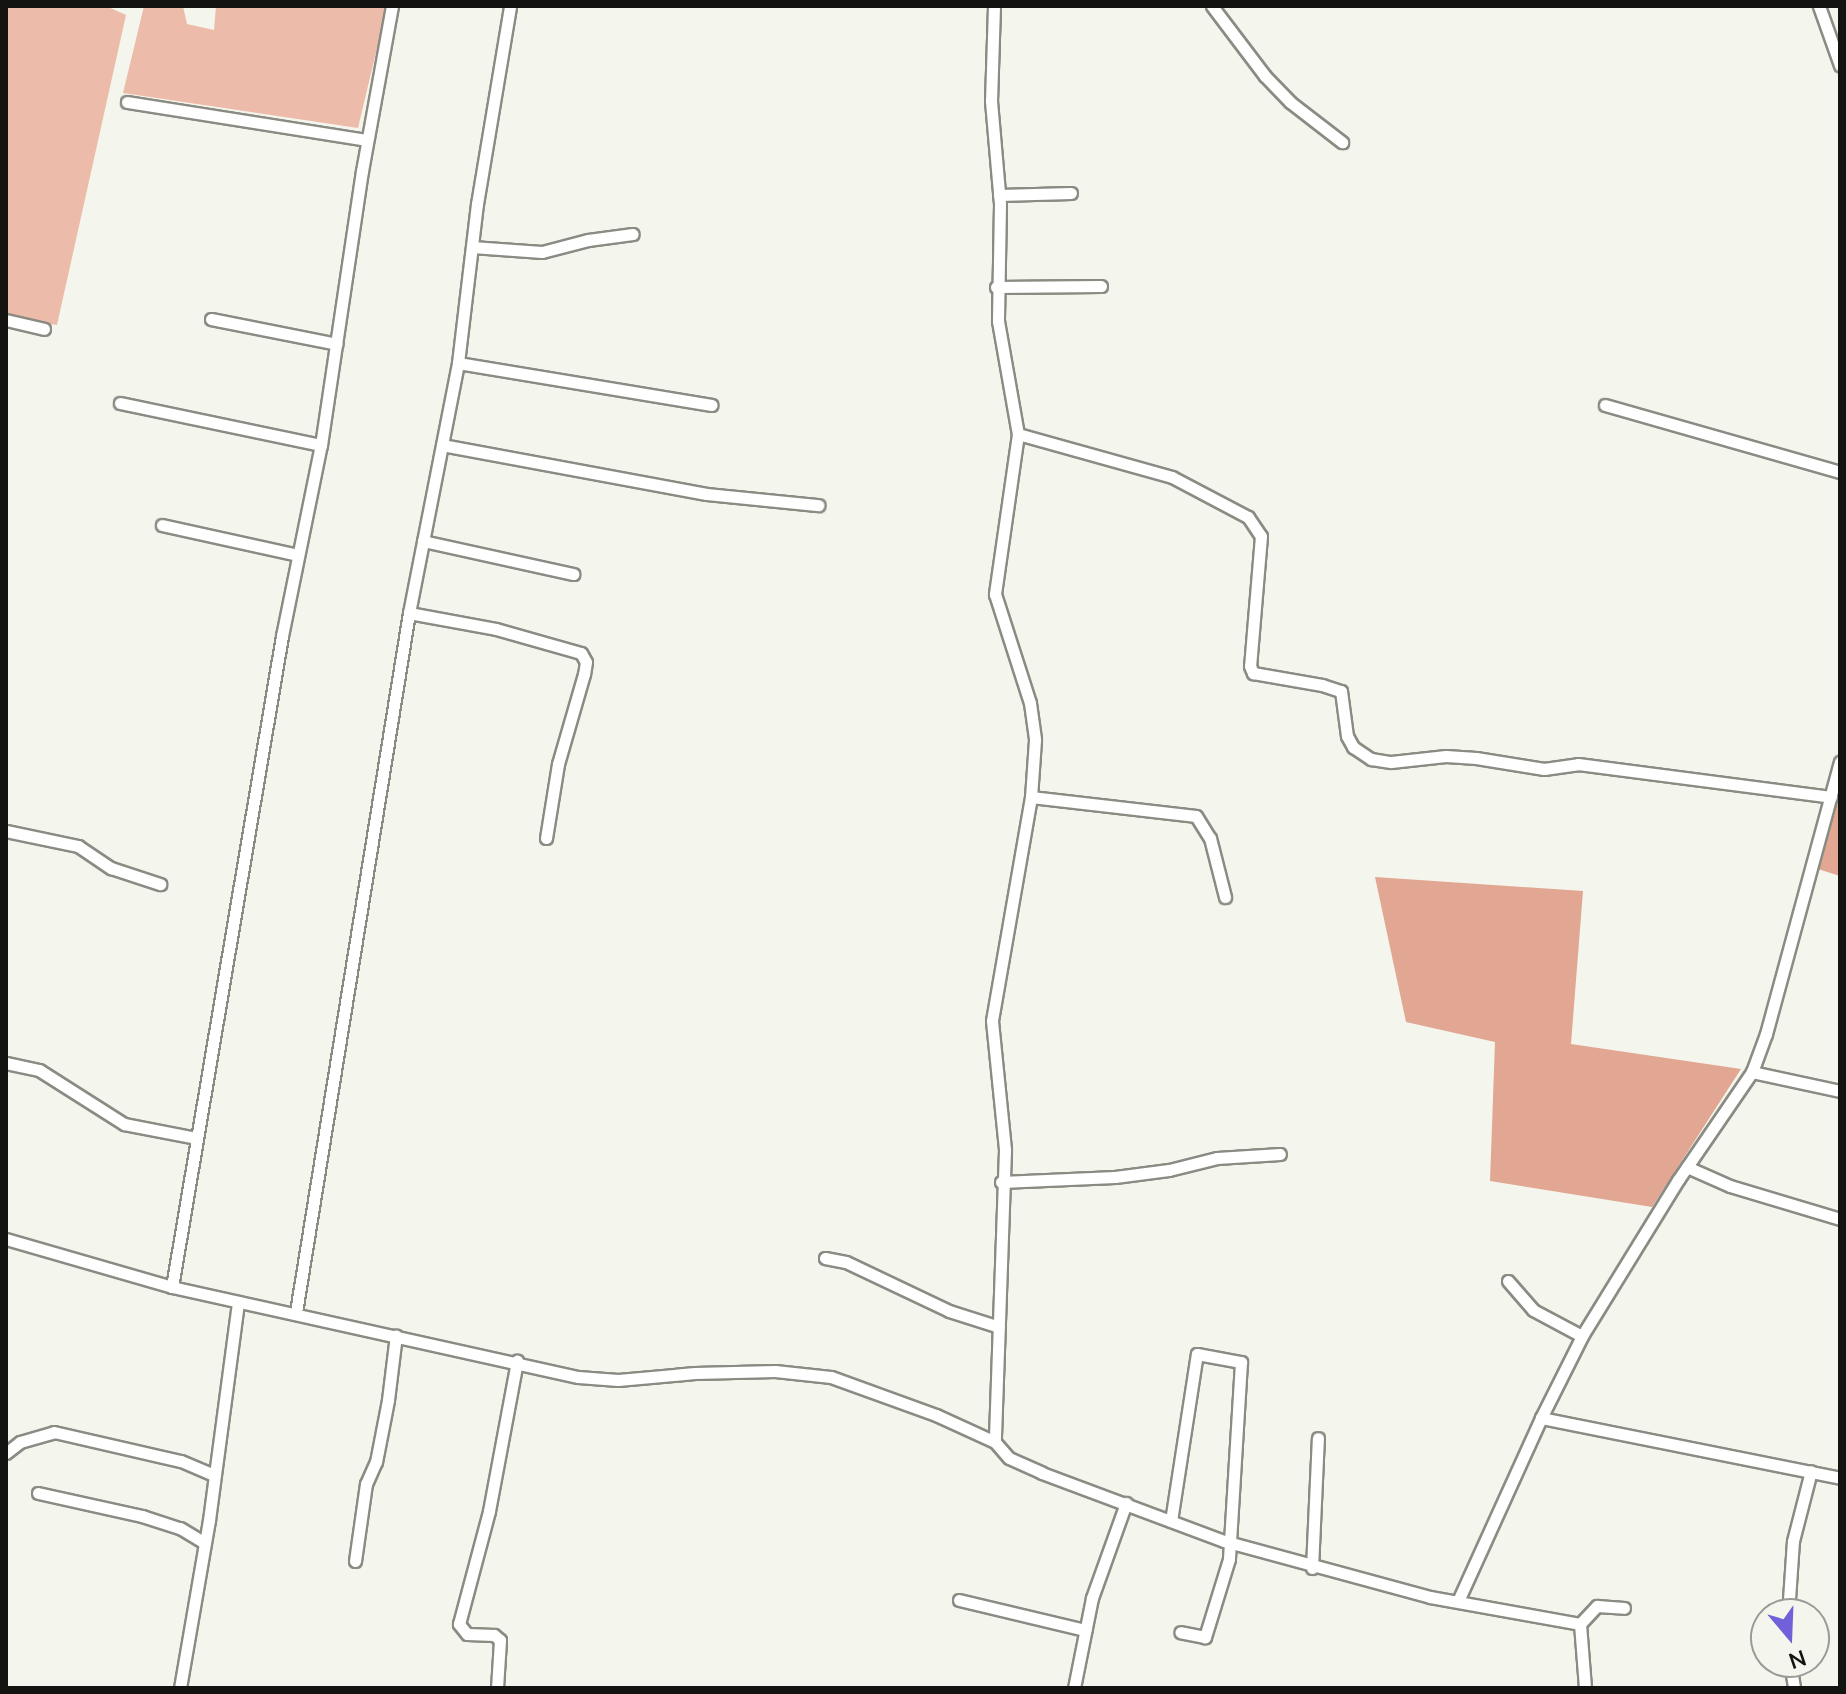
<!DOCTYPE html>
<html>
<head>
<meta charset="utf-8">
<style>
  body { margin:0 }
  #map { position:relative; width:1846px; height:1694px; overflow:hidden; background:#f4f5ec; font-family:"Nunito Sans",sans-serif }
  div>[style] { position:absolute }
  .green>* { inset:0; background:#edbbaa }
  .forest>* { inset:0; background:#e1a793 }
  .roads { filter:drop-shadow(2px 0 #8a8b83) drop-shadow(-2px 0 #8a8b83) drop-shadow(0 2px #8a8b83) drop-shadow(0 -2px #8a8b83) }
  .minor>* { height:11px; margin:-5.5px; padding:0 5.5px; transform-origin:5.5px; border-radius:5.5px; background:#fff }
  span { translate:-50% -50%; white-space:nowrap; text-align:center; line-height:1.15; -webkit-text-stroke:6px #f4f5ec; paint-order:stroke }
  .frame { position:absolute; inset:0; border:8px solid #131411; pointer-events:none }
  .north { position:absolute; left:1750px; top:1598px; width:80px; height:80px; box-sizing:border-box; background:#f4f5ec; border:2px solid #9a9b94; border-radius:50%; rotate:161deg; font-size:22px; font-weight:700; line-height:32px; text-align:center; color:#131411 }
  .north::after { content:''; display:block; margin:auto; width:28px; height:36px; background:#7060da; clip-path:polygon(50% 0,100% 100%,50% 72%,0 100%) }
</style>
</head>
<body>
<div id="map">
  <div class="green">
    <i style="clip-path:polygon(6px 6px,106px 6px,126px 15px,57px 325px,6px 317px)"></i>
    <i style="clip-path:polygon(144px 6px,183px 6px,187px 24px,214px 30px,216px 6px,387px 6px,358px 128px,123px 93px)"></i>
  </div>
  <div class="forest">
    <i style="clip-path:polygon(1840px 786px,1840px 876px,1818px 869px)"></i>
    <i style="clip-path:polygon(1375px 877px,1583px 891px,1571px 1044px,1741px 1069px,1652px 1207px,1490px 1181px,1495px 1042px,1406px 1022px)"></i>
  </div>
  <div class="roads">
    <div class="minor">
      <i style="left:994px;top:6px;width:95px;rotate:91.8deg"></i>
      <i style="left:991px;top:101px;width:103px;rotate:85deg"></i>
      <i style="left:1000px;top:204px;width:117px;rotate:91deg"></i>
      <i style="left:998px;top:321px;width:115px;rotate:80deg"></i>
      <i style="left:1018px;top:434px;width:162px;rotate:98.2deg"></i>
      <i style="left:995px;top:594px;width:114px;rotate:72.2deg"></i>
      <i style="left:1030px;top:703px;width:37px;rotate:82deg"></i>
      <i style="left:1035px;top:740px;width:57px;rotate:94deg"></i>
      <i style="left:1031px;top:797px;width:227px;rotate:99.9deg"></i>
      <i style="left:992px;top:1021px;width:130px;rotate:84.2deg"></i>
      <i style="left:1005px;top:1150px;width:292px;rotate:92deg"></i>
      <i style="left:1212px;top:6px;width:88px;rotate:52.9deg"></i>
      <i style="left:1265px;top:76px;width:36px;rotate:46deg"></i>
      <i style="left:1290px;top:102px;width:66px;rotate:37.6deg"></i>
      <i style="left:1819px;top:6px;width:63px;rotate:70.4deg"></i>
      <i style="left:127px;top:102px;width:243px;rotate:9deg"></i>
      <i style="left:999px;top:195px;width:72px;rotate:-1.6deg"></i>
      <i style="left:472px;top:247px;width:70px;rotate:4.1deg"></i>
      <i style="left:542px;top:252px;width:48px;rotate:-14.6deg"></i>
      <i style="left:588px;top:240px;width:45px;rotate:-7.6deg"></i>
      <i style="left:996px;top:287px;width:105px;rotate:-0.5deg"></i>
      <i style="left:211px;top:319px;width:128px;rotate:11.2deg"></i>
      <i style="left:6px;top:320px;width:39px;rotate:13deg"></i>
      <i style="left:458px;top:363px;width:257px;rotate:9.4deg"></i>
      <i style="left:120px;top:403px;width:205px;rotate:11.8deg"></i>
      <i style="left:1605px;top:405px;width:244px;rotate:15.9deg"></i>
      <i style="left:1018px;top:434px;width:160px;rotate:15.6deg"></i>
      <i style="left:1172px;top:477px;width:86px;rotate:27.8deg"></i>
      <i style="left:1248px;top:517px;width:23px;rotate:56deg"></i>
      <i style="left:1261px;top:536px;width:130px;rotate:94.8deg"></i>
      <i style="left:1250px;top:666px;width:8px;rotate:67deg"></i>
      <i style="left:1253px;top:673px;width:70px;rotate:9.9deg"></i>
      <i style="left:1322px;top:685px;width:20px;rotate:18deg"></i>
      <i style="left:1341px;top:691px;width:45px;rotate:82.4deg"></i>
      <i style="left:1347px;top:736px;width:13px;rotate:61deg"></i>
      <i style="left:1353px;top:747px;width:22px;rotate:34deg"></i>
      <i style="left:1371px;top:759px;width:20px;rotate:9deg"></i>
      <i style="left:1391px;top:762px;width:55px;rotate:-6.2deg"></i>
      <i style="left:1446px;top:756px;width:30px;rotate:4deg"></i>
      <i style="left:1476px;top:758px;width:69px;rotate:9.2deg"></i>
      <i style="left:1544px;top:769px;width:34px;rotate:-8deg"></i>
      <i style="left:1578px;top:764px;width:255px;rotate:7.4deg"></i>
      <i style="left:442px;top:445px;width:269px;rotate:10.5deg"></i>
      <i style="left:707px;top:494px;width:112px;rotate:5.7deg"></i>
      <i style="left:162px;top:525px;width:139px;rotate:12.4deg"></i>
      <i style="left:423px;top:541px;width:154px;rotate:12.4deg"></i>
      <i style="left:409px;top:613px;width:88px;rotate:10.4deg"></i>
      <i style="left:496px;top:629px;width:88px;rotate:15.8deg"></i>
      <i style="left:581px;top:653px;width:10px;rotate:61deg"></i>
      <i style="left:586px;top:662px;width:12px;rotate:99deg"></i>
      <i style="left:584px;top:674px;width:94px;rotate:106.1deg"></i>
      <i style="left:558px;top:764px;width:75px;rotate:99.2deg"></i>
      <i style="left:1031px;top:797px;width:166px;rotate:6.6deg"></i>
      <i style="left:1196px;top:816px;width:26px;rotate:58deg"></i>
      <i style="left:1210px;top:838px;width:61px;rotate:75.7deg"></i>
      <i style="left:6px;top:831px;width:74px;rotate:11.8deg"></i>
      <i style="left:78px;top:846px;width:40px;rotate:34deg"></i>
      <i style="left:111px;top:868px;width:52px;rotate:18.1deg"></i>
      <i style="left:6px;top:1063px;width:34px;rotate:12deg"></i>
      <i style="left:39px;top:1070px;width:101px;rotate:32.4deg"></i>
      <i style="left:124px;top:1124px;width:73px;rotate:11deg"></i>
      <i style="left:1752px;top:1072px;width:90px;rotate:12.2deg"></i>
      <i style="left:1687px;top:1167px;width:47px;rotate:23.8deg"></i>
      <i style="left:1730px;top:1186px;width:115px;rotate:16.7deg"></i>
      <i style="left:1001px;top:1182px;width:114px;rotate:-2.5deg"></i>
      <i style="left:1115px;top:1177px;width:54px;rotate:-7.4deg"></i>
      <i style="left:1169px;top:1170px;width:49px;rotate:-14deg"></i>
      <i style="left:1217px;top:1158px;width:63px;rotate:-3.6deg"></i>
      <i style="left:6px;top:1239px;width:173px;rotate:16.1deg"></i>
      <i style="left:172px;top:1287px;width:416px;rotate:12.5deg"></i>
      <i style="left:578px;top:1377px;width:40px;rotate:4.3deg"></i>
      <i style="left:618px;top:1380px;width:77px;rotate:-5.2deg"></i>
      <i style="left:695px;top:1373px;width:80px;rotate:-1.4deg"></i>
      <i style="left:775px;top:1371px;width:56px;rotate:6.1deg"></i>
      <i style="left:831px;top:1377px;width:112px;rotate:19.9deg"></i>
      <i style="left:936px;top:1415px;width:65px;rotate:24.6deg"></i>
      <i style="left:995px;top:1442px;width:21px;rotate:49deg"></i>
      <i style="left:1009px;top:1458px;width:36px;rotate:24deg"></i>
      <i style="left:1042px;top:1473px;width:194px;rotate:20.5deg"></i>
      <i style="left:1224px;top:1541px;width:213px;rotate:15.2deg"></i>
      <i style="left:1430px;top:1597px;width:152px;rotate:10.2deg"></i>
      <i style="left:1580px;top:1624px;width:64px;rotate:85.5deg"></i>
      <i style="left:825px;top:1258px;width:21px;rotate:11deg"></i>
      <i style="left:846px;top:1262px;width:114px;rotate:25.4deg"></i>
      <i style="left:949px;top:1311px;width:52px;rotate:17.7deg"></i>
      <i style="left:1508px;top:1281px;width:38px;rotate:49deg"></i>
      <i style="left:1533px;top:1310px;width:55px;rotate:28deg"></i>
      <i style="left:172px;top:1287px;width:660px;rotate:-80.41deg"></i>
      <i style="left:282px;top:636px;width:195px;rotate:-78.5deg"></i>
      <i style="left:321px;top:445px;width:277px;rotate:-81.5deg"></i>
      <i style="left:362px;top:171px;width:168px;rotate:-79.7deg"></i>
      <i style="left:296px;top:1312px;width:708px;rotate:-80.82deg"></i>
      <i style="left:409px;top:613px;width:255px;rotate:-78.9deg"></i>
      <i style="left:458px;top:363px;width:160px;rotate:-83.2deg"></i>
      <i style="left:477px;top:204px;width:201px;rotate:-80.5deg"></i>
      <i style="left:1541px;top:1418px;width:92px;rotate:-63.4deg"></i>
      <i style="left:1582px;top:1336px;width:183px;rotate:-58.4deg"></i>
      <i style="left:1678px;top:1180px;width:131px;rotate:-55.6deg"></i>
      <i style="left:1752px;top:1072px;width:40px;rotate:-69.8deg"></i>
      <i style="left:1766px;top:1034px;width:282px;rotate:-74.8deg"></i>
      <i style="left:6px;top:1453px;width:18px;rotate:-38deg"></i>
      <i style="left:20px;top:1442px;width:35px;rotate:-16deg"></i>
      <i style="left:54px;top:1432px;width:130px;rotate:12.9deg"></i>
      <i style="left:181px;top:1461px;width:36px;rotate:23deg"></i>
      <i style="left:38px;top:1493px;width:107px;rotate:12.5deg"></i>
      <i style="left:142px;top:1516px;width:40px;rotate:18deg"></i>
      <i style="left:180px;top:1528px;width:29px;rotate:31deg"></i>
      <i style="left:1171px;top:1521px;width:169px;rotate:-81.2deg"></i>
      <i style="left:1197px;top:1354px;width:45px;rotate:10.3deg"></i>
      <i style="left:1241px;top:1362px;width:197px;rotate:93.5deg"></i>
      <i style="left:1229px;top:1559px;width:82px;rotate:107.1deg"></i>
      <i style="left:1205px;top:1637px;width:25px;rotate:-169deg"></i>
      <i style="left:355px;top:1561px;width:78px;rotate:-81.9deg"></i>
      <i style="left:366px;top:1484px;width:24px;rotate:-66deg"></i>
      <i style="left:376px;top:1462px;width:63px;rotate:-79deg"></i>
      <i style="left:388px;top:1400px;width:65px;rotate:-83deg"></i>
      <i style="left:1312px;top:1568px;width:130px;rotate:-87.4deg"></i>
      <i style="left:959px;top:1600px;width:130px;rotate:13.4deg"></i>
      <i style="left:1458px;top:1601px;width:201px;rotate:-65.6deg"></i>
      <i style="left:1541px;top:1418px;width:305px;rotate:11.3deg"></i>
      <i style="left:1788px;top:1614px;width:73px;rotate:-86.1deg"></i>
      <i style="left:1793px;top:1541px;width:72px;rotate:-75.6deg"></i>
      <i style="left:1580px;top:1624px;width:25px;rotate:-47deg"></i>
      <i style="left:1597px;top:1606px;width:27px;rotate:4deg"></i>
      <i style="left:1790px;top:1662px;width:26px;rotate:81deg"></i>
      <i style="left:180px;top:1688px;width:170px;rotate:-80.2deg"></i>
      <i style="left:209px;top:1520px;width:220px;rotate:-82.4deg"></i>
      <i style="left:497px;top:1688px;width:48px;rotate:-86.4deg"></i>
      <i style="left:500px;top:1640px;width:8px;rotate:-140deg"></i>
      <i style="left:494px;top:1635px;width:27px;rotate:-178deg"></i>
      <i style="left:467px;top:1634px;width:13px;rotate:-129deg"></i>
      <i style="left:459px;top:1624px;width:117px;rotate:-75.1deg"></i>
      <i style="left:489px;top:1511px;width:153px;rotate:-79.4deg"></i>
      <i style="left:1074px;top:1688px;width:92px;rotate:-78.7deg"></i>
      <i style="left:1092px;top:1598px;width:101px;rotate:-70.3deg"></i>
    </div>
  </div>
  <div class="frame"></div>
  <div class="north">N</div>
</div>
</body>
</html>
